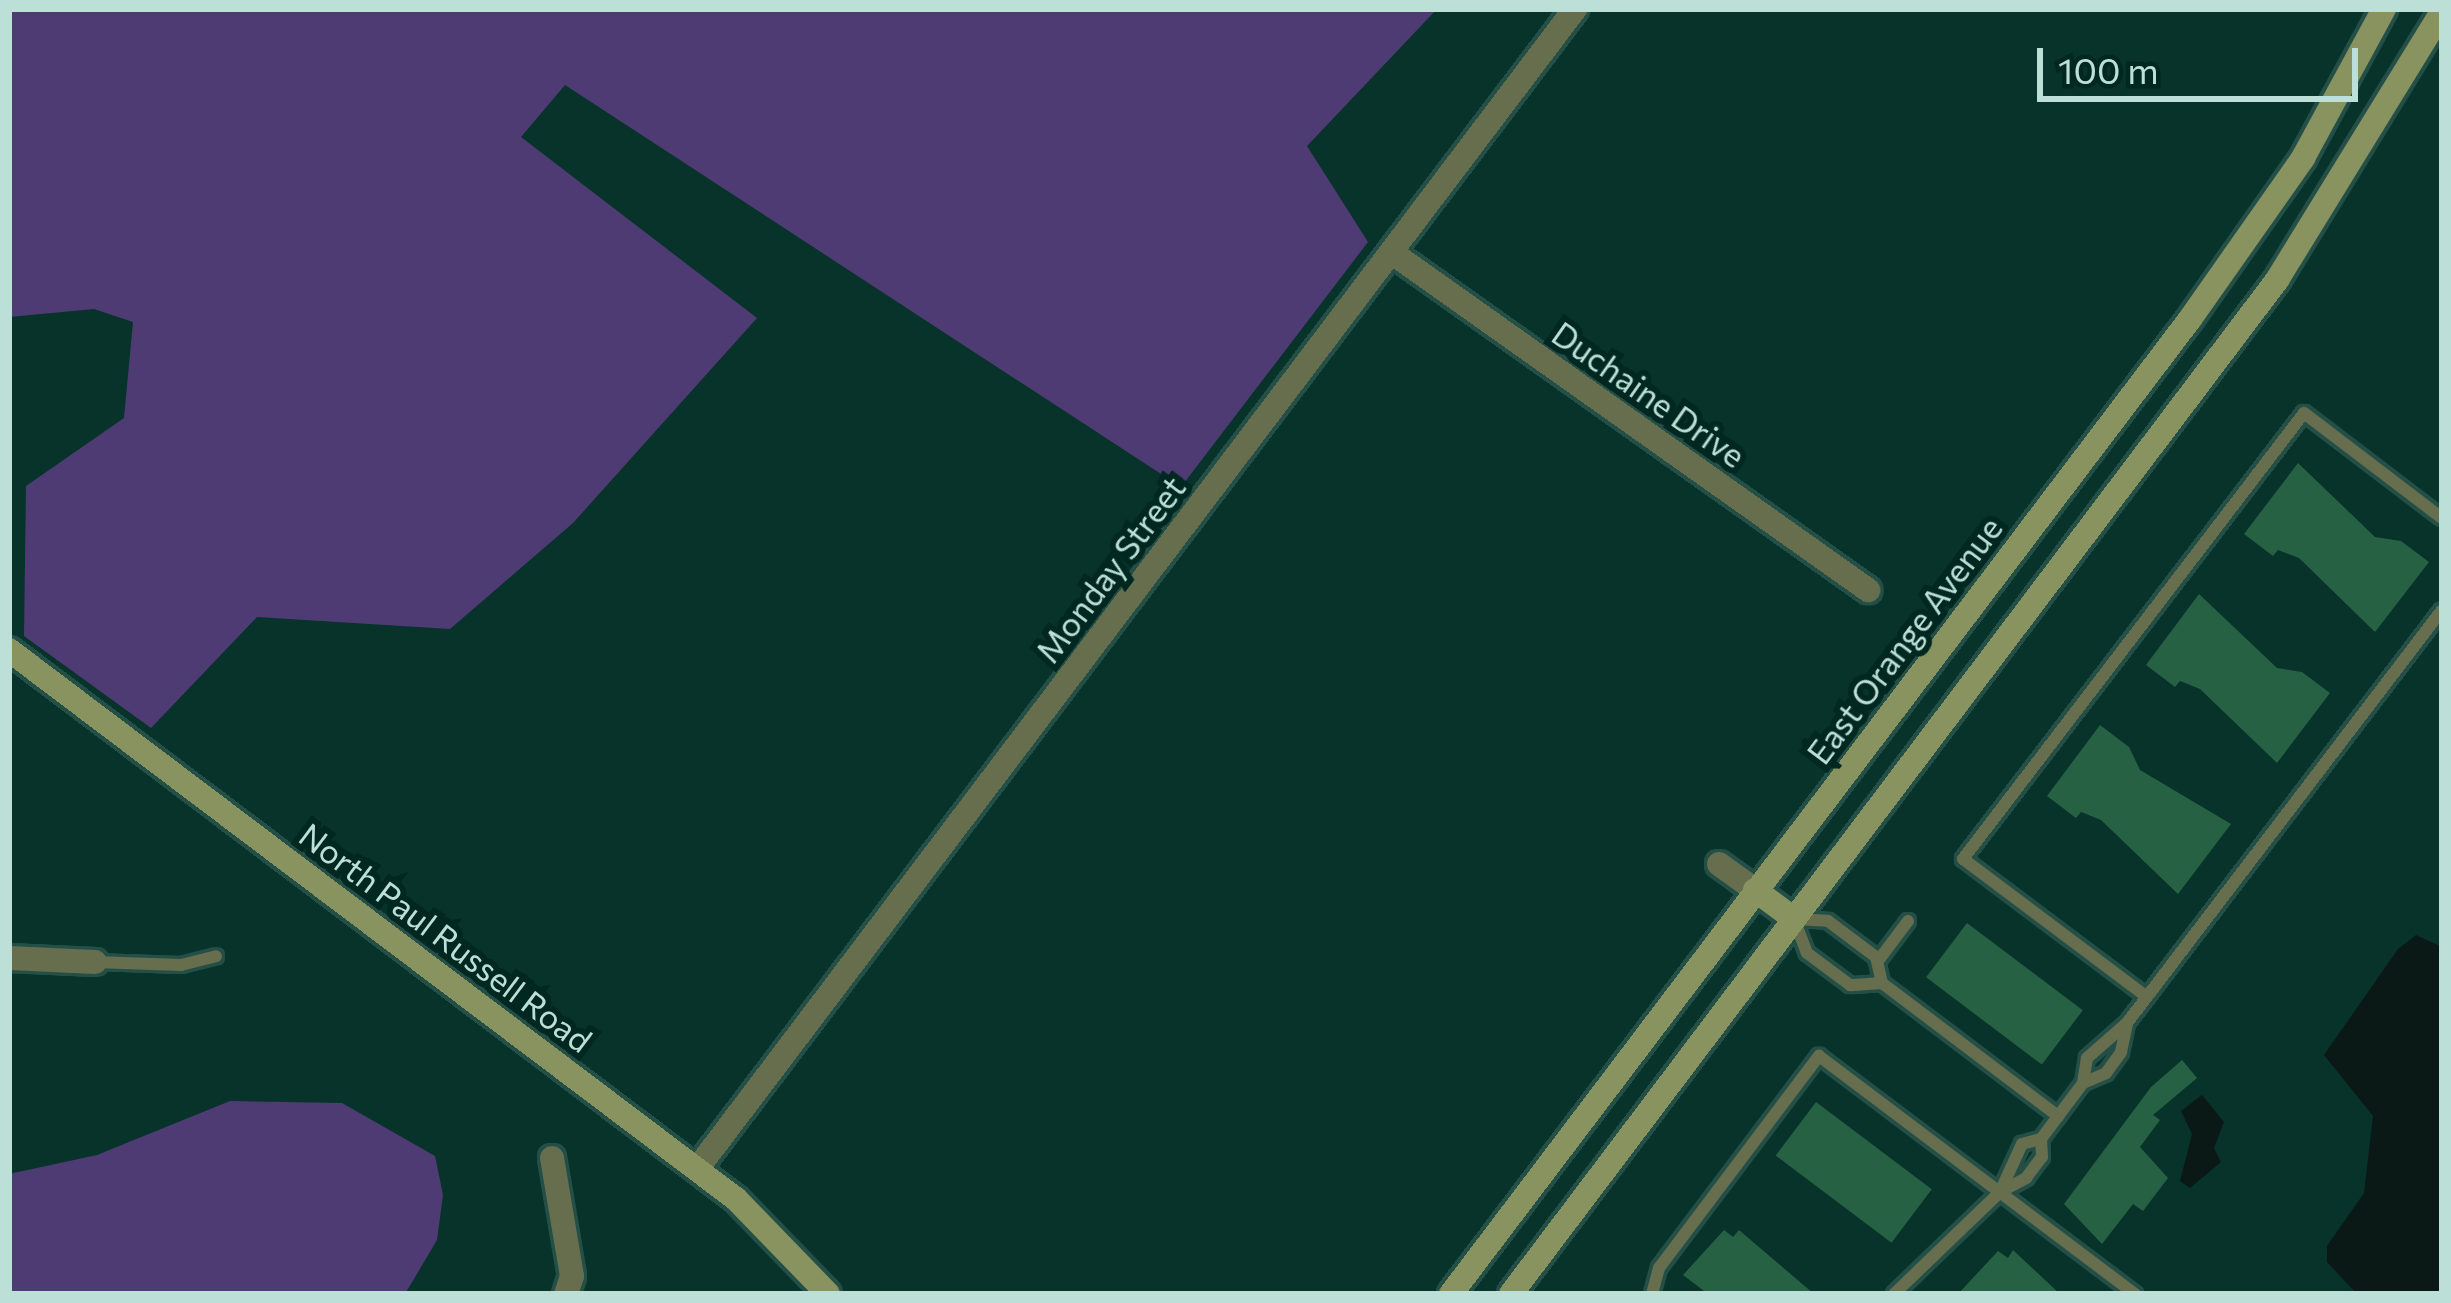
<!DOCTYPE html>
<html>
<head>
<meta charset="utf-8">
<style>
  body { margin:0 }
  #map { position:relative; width:2451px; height:1303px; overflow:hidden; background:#07332b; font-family:Commissioner,sans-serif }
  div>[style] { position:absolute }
  .green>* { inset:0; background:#4f3b73 }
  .water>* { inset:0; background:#0a1915 }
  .building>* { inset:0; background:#276143; transform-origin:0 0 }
  .roads { filter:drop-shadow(3px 0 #244f47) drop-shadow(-3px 0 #244f47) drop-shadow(0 3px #244f47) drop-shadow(0 -3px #244f47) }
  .lane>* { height:12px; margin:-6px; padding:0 6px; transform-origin:6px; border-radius:6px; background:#666e4e }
  .street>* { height:24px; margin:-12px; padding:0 12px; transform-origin:12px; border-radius:12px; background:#666e4e }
  .secondary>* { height:24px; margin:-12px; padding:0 12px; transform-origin:12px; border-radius:12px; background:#889360 }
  span { translate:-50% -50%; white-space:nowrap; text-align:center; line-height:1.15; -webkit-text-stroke:12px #002821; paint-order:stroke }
  .street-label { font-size:33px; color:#bce0d7 }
  .frame { position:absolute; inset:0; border:12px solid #bce0d7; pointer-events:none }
  .scale { position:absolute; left:2037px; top:48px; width:321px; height:54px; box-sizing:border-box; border:6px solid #bce0d7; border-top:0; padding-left:15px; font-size:36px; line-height:42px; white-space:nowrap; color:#bce0d7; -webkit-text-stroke:9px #002821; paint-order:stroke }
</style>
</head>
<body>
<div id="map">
  <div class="green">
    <i style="clip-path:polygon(9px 9px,1437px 9px,1307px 146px,1368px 242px,1181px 487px,565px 85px,521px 137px,757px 318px,573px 523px,450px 629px,257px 617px,151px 728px,24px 636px,26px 486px,124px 418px,133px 322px,94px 309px,9px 317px)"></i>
    <i style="clip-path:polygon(230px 1101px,342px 1103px,435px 1156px,443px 1195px,437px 1240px,405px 1294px,9px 1294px,9px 1174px,97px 1155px)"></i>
  </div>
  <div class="water">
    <i style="clip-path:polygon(2416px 935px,2442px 947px,2442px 1294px,2357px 1294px,2327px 1262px,2327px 1246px,2364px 1193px,2373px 1116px,2324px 1055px,2398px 949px)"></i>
    <i style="clip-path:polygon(2202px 1095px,2224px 1122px,2214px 1148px,2221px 1162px,2190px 1188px,2180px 1181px,2192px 1134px,2181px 1111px)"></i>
  </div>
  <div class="building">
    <i style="clip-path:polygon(2298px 463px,2375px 537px,2401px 541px,2429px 562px,2375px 632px,2299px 558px,2278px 550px,2273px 556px,2244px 534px)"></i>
    <i style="clip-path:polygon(2199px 594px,2277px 668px,2302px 672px,2330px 693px,2277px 763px,2200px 689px,2180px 681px,2175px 687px,2146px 665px)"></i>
    <i style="clip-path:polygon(2100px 725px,2129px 747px,2140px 770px,2231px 824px,2178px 894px,2101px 820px,2081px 812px,2076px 818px,2047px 796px)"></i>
    <i style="left:1967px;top:923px;width:145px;height:68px;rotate:37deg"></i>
    <i style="clip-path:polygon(2182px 1060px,2197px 1078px,2153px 1115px,2160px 1120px,2140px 1147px,2168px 1178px,2143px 1211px,2133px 1204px,2102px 1244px,2064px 1204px,2151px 1087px)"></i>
    <i style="left:1816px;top:1102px;width:145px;height:67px;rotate:37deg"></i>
    <i style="clip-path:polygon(1724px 1230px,1733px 1237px,1739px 1230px,1814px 1294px,1708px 1294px,1683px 1275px)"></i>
    <i style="clip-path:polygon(2013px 1250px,2060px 1294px,1958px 1294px,1998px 1251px,2008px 1258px)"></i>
  </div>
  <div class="roads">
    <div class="lane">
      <i style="left:1794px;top:919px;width:34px;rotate:3deg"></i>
      <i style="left:1828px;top:921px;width:60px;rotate:36.9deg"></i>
      <i style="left:1876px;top:957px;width:27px;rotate:77deg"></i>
      <i style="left:1882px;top:983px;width:32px;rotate:176deg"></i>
      <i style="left:1850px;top:985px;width:54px;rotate:-143.3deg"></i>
      <i style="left:1807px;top:953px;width:36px;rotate:-111deg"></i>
      <i style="left:1878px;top:961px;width:50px;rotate:-53.1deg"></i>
      <i style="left:95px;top:962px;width:86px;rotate:2deg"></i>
      <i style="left:181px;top:965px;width:36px;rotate:-14deg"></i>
      <i style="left:1882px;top:983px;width:221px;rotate:37.1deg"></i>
      <i style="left:2147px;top:997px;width:230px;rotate:-143.1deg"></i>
      <i style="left:1963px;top:859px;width:561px;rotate:-52.6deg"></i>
      <i style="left:2304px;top:413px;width:173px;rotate:37.3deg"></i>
      <i style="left:2083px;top:1083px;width:25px;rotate:-23deg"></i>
      <i style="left:2106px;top:1073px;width:26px;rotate:-54deg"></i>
      <i style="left:2121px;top:1052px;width:30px;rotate:-78deg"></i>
      <i style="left:2000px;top:1192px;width:53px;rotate:-65.4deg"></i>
      <i style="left:2022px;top:1144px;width:20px;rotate:-15deg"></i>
      <i style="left:1652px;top:1294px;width:27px;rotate:-75deg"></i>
      <i style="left:1659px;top:1268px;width:266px;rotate:-53deg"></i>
      <i style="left:1819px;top:1056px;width:396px;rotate:37deg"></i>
      <i style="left:1894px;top:1294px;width:147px;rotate:-43.9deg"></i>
      <i style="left:2000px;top:1192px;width:30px;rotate:-28deg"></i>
      <i style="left:2026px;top:1178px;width:26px;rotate:-53deg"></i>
      <i style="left:2042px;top:1157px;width:18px;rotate:-93deg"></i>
      <i style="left:2041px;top:1139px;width:70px;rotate:-53.1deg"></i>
      <i style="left:2083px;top:1083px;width:25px;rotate:-81deg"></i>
      <i style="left:2087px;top:1058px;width:53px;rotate:-41.2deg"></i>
      <i style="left:2127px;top:1023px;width:519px;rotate:-52.67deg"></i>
    </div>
    <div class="street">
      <i style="left:1391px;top:252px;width:585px;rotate:35.32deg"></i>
      <i style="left:1719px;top:864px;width:44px;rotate:35.8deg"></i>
      <i style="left:9px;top:958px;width:86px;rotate:2.7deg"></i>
      <i style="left:552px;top:1158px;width:120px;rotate:80.4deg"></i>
      <i style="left:572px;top:1276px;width:19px;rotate:108deg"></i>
      <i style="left:697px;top:1169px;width:1455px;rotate:-52.88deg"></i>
    </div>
    <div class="secondary">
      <i style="left:9px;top:650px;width:911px;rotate:37.06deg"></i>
      <i style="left:736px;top:1199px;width:132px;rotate:45.9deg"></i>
      <i style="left:1755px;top:890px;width:49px;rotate:36.6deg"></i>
      <i style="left:1451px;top:1294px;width:1223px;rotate:-52.84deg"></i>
      <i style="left:2190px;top:319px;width:197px;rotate:-54.9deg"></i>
      <i style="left:2303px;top:158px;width:170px;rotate:-61.5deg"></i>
      <i style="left:1511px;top:1294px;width:1271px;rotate:-52.93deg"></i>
      <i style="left:2277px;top:280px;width:315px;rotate:-58.4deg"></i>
    </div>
  </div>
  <div class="street-label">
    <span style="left:1649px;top:394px;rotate:35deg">Duchaine Drive</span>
    <span style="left:1110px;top:569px;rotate:-53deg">Monday Street</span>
    <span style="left:1904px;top:640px;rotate:-53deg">East Orange Avenue</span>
    <span style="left:446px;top:937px;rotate:37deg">North Paul Russell Road</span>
  </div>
  <div class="frame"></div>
  <div class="scale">100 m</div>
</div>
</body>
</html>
